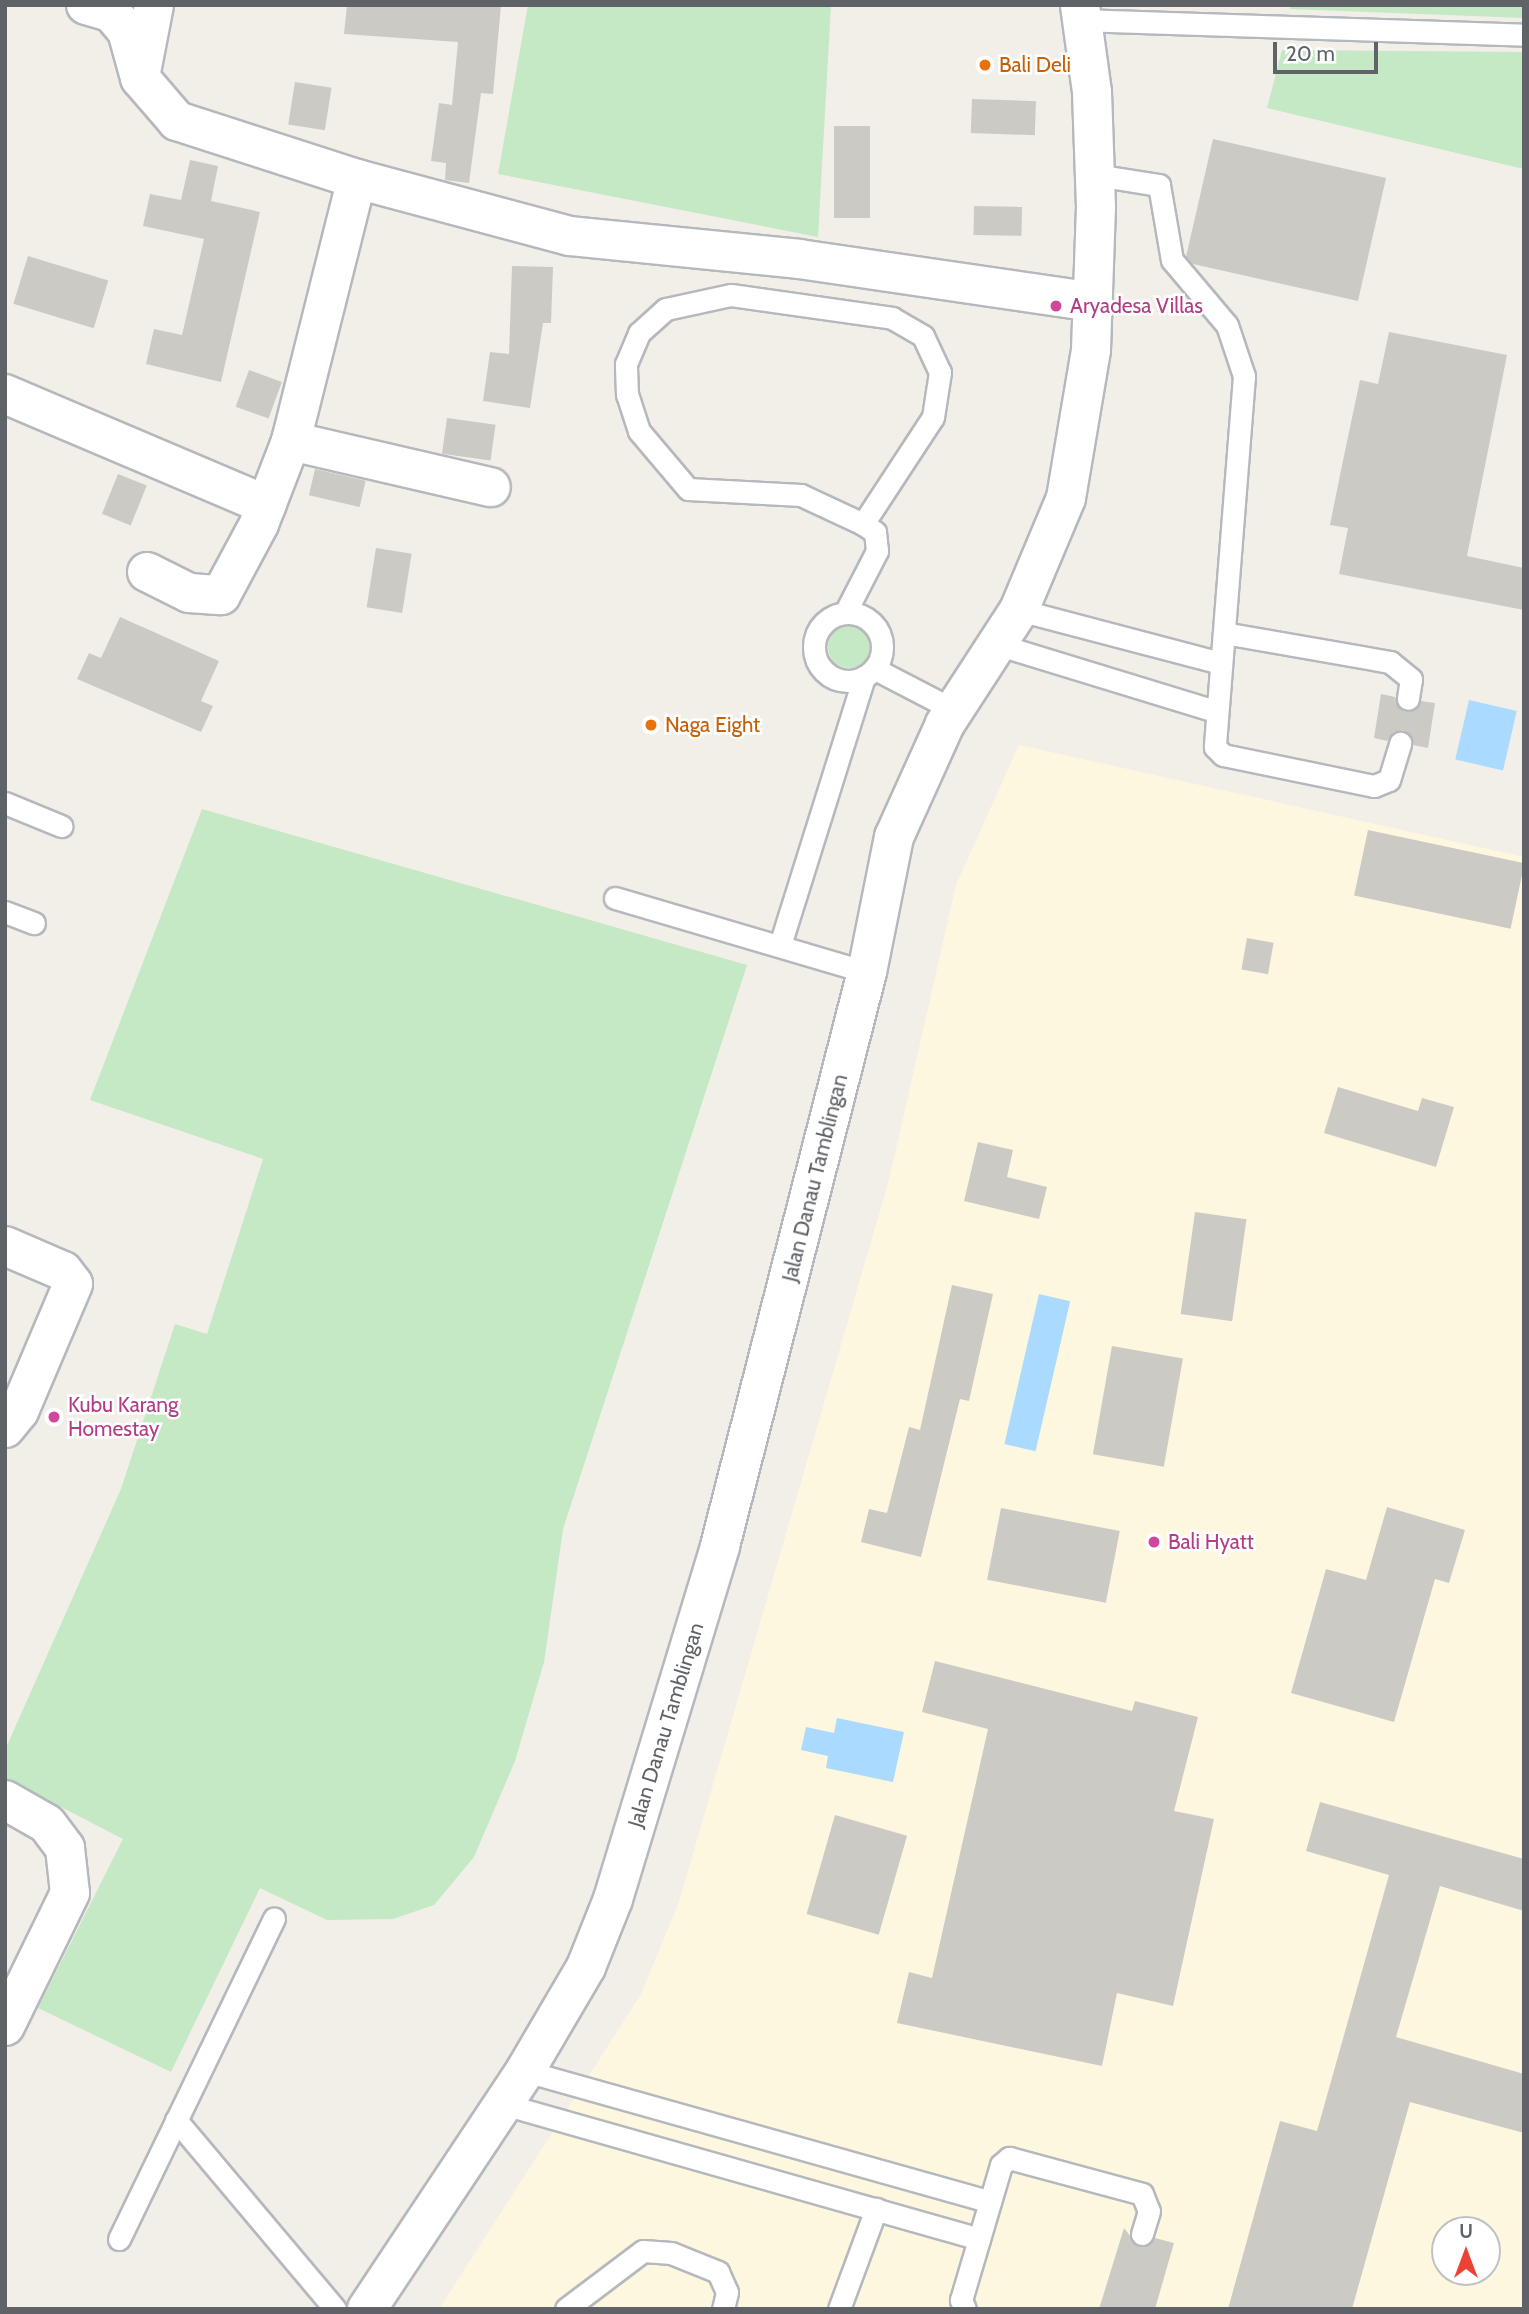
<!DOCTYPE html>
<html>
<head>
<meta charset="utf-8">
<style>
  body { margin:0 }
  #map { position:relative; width:1529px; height:2314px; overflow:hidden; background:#f1efe8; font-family:Cabin,sans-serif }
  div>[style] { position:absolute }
  .commercial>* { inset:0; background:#fef7e0 }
  .green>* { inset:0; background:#c5e8c5 }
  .round { border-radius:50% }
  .water>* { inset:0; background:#aadaff; transform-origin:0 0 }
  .building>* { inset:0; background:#cccac5; transform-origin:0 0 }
  .roads { filter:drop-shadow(2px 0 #b5b8bc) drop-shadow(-2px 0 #b5b8bc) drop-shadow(0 2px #b5b8bc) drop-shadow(0 -2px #b5b8bc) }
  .service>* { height:21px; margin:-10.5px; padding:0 10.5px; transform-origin:10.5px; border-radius:10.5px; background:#fff }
  .service>.ring { margin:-10.5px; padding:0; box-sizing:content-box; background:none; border:21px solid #fff; border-radius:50% }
  .minor>* { height:38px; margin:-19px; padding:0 19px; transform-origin:19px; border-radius:19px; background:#fff }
  .tertiary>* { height:38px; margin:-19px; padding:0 19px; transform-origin:19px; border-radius:19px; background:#fff }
  .dots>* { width:19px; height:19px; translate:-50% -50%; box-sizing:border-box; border:4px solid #fff; border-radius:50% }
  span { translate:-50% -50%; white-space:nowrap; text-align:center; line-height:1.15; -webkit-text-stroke:5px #fff; paint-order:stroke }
  .food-label { font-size:21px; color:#c56008 }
  .left { translate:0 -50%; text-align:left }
  .hotel-label { font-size:21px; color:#b23c85 }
  .street-label { font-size:21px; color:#5f6368 }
  .frame { position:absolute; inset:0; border:7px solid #5f6368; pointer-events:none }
  .north { position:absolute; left:1431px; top:2216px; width:70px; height:70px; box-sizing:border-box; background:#fff; border:2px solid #bfc1c3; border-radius:50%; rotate:0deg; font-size:19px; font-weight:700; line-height:28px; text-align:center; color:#5f6368 }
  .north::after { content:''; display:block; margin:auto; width:24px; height:32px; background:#ea4335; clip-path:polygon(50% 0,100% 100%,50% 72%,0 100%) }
  .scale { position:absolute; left:1273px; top:42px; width:105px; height:32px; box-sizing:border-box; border:4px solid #5f6368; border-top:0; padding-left:9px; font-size:21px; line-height:24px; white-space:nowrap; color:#5f6368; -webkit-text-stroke:5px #fff; paint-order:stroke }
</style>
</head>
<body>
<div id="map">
  <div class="commercial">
    <i style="clip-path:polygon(evenodd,1019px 745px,1524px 857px,1524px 2309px,439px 2309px,640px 1996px,678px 1905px,889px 1180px,956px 885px,1019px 745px,1445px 2230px,1487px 2230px,1487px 2272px,1445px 2272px,1445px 2230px)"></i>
  </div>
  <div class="green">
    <i style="clip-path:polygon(528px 5px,831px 5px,818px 237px,498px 174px)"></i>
    <i style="clip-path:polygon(1291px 5px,1524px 5px,1524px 18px,1290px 9px)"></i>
    <i style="clip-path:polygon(1282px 50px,1524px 52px,1524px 169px,1267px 108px)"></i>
    <i class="round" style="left:828px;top:626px;width:42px;height:42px"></i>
    <i style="clip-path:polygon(202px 809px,747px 965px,563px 1529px,544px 1662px,515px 1761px,474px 1857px,434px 1905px,393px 1919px,327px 1920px,260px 1888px,171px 2072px,38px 2008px,123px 1839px,5px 1778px,5px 1750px,121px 1489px,175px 1324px,207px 1334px,263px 1159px,90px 1100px)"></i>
  </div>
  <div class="water">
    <i style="left:1469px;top:700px;width:49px;height:61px;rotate:13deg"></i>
    <i style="left:1039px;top:1294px;width:32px;height:154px;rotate:13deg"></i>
    <i style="clip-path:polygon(837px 1718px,904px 1732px,893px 1782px,826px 1768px,828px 1756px,801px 1750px,806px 1727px,834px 1733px)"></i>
  </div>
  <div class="building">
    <i style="clip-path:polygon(347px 5px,501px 5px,493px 94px,481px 93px,469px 183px,445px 180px,446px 163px,431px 161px,439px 103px,452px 105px,458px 42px,344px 34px)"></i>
    <i style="left:295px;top:82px;width:37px;height:43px;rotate:9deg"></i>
    <i style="left:972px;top:99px;width:64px;height:34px;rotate:2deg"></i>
    <i style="left:834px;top:126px;width:36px;height:92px"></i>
    <i style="clip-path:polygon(1213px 139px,1386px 178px,1358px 301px,1193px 264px,1186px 257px)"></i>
    <i style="clip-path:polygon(190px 160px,218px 166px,211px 201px,260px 212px,221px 382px,146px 364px,154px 329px,182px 335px,204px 239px,143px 226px,150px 194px,181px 200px)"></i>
    <i style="left:974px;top:206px;width:48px;height:29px;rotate:1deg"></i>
    <i style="left:28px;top:256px;width:84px;height:50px;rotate:17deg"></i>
    <i style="clip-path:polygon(512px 266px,553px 267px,551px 323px,543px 323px,530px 408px,483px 401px,490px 352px,509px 354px)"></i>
    <i style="clip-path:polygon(1389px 332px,1507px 355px,1467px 556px,1524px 568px,1524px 610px,1339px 574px,1348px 528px,1330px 525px,1341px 470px,1360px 380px,1378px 384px)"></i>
    <i style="left:249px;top:370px;width:35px;height:39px;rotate:20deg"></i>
    <i style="left:447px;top:418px;width:49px;height:36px;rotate:8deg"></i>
    <i style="left:315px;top:469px;width:52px;height:27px;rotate:13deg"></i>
    <i style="left:118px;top:474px;width:31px;height:43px;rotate:22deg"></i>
    <i style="left:376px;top:548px;width:36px;height:60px;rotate:9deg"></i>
    <i style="clip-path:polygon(120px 617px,219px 661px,201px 701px,213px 706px,201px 732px,77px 679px,89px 653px,101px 658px)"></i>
    <i style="clip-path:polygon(1381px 694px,1395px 697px,1405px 712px,1421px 701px,1435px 703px,1428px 748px,1413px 745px,1403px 730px,1387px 741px,1374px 738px)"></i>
    <i style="left:1368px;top:830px;width:160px;height:67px;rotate:12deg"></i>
    <i style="left:1247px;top:938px;width:27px;height:32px;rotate:10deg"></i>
    <i style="clip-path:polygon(1338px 1087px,1418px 1111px,1422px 1098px,1454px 1107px,1436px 1167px,1324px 1133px)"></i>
    <i style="clip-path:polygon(978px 1142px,1013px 1150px,1007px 1177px,1047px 1187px,1039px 1219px,964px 1201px)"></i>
    <i style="left:1195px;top:1212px;width:52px;height:103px;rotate:8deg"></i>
    <i style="clip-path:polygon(952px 1285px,993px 1294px,969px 1401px,960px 1399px,921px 1557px,861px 1542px,869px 1509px,887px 1513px,909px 1427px,920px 1430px)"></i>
    <i style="left:1112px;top:1346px;width:72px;height:110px;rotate:10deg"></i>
    <i style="clip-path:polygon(1387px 1507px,1465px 1530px,1449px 1583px,1435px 1579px,1394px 1722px,1291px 1693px,1326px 1569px,1366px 1580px)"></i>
    <i style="left:1001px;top:1508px;width:121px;height:73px;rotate:11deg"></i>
    <i style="clip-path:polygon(935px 1661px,1132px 1711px,1135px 1701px,1198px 1717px,1174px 1811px,1214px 1819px,1173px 2006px,1117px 1993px,1102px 2066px,897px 2023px,909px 1972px,932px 1978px,988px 1729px,922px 1712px)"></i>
    <i style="clip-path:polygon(1320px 1802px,1524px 1859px,1524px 1911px,1440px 1886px,1396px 2037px,1524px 2074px,1524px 2133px,1410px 2102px,1352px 2309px,1228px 2309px,1280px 2121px,1317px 2131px,1389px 1875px,1306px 1851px)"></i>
    <i style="left:835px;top:1815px;width:75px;height:103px;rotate:16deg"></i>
    <i style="clip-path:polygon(1124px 2228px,1139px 2247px,1155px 2238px,1174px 2243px,1155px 2309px,1099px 2309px)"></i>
  </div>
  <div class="roads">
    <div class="service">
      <i style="left:1082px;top:20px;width:442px;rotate:1.9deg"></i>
      <i style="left:1096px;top:175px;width:64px;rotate:9deg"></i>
      <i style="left:1159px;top:185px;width:76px;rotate:80.2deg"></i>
      <i style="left:1172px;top:260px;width:85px;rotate:49.8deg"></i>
      <i style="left:1227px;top:325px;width:54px;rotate:71.6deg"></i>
      <i style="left:1244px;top:376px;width:372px;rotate:94.5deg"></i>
      <i style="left:1215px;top:747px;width:11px;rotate:45deg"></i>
      <i style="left:1223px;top:755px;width:154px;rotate:11.6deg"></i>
      <i style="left:1374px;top:786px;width:16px;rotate:-22deg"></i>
      <i style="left:1389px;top:780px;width:39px;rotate:-73deg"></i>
      <i style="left:731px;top:295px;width:163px;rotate:8.1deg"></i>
      <i style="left:892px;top:318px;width:36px;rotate:30deg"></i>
      <i style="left:923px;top:336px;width:40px;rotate:65deg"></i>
      <i style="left:940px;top:372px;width:46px;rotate:98.8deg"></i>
      <i style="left:933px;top:417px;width:128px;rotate:123.2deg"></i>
      <i style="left:863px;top:524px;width:68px;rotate:-154.9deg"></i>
      <i style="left:801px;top:495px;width:113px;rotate:-177deg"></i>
      <i style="left:688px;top:489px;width:76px;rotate:-130.2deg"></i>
      <i style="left:639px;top:431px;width:38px;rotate:-108deg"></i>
      <i style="left:627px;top:395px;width:31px;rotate:-92deg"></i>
      <i style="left:626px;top:364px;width:34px;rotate:-67deg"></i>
      <i style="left:639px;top:333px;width:36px;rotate:-42deg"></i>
      <i style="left:666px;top:309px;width:66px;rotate:-12.2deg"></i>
      <i style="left:1019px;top:610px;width:209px;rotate:14.7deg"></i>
      <i style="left:845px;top:613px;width:70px;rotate:-62.7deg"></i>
      <i style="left:877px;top:551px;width:19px;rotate:-96deg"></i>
      <i style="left:875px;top:532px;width:14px;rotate:-146deg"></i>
      <i class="ring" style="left:814px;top:613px;width:47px;height:47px"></i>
      <i style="left:1224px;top:633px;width:169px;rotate:9.9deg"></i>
      <i style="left:1390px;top:662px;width:27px;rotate:39deg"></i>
      <i style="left:1411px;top:679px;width:20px;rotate:99deg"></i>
      <i style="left:996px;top:644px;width:229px;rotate:17deg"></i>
      <i style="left:875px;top:669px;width:89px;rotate:27.4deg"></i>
      <i style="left:5px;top:803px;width:61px;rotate:22.3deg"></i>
      <i style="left:615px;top:898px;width:263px;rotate:16.4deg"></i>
      <i style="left:5px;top:912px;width:31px;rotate:21deg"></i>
      <i style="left:780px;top:945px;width:281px;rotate:-72.6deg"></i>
      <i style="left:525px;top:2071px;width:483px;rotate:15.7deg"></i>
      <i style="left:503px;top:2104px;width:495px;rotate:15.8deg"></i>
      <i style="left:176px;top:2120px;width:247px;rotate:49.9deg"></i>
      <i style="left:119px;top:2239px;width:356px;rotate:-64.2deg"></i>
      <i style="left:566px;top:2309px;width:96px;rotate:-37deg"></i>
      <i style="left:643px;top:2251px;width:28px;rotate:4deg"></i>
      <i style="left:671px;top:2253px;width:51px;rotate:22deg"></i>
      <i style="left:718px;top:2272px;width:22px;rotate:66deg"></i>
      <i style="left:727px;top:2292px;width:17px;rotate:103deg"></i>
      <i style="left:839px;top:2309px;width:107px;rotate:-69.7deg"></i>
      <i style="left:965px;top:2309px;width:10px;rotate:-114deg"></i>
      <i style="left:961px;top:2300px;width:141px;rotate:-73.5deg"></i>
      <i style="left:1001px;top:2165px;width:11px;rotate:-41deg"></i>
      <i style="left:1009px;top:2158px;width:138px;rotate:15.1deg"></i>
      <i style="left:1142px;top:2194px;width:18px;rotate:68deg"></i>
      <i style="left:1149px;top:2211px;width:24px;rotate:107deg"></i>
    </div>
    <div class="minor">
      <i style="left:86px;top:5px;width:26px;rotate:16deg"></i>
      <i style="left:111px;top:12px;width:25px;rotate:50deg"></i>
      <i style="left:127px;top:31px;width:49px;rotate:74.5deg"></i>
      <i style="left:140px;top:78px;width:57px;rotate:49.3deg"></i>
      <i style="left:177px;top:121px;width:189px;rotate:17.9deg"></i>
      <i style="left:357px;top:179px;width:220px;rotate:15deg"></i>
      <i style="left:570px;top:236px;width:230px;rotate:5.7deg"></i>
      <i style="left:799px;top:259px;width:297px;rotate:8.3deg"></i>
      <i style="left:141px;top:72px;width:68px;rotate:-79deg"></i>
      <i style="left:5px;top:394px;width:284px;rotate:23deg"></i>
      <i style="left:291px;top:441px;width:205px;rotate:13deg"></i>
      <i style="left:147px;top:572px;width:47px;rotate:26.6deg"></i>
      <i style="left:189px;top:593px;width:32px;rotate:4deg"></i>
      <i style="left:221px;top:595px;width:81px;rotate:-61.8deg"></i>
      <i style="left:259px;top:524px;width:89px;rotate:-68.9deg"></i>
      <i style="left:291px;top:441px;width:270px;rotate:-75.9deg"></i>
      <i style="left:5px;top:1246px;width:63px;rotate:23.3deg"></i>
      <i style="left:63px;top:1271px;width:16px;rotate:52deg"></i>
      <i style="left:73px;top:1284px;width:138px;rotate:113deg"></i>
      <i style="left:19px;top:1411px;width:22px;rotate:129deg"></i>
      <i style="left:5px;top:1800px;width:48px;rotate:29.7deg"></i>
      <i style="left:47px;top:1824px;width:30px;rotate:53deg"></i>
      <i style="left:65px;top:1848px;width:45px;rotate:83.7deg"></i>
      <i style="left:70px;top:1893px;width:148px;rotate:116deg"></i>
    </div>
    <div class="tertiary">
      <i style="left:367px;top:2309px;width:286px;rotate:-56.4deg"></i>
      <i style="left:525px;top:2071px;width:121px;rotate:-59.6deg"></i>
      <i style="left:586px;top:1967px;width:73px;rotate:-68.3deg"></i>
      <i style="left:613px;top:1899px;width:369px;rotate:-73.1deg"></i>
      <i style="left:720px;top:1546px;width:593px;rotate:-75.64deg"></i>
      <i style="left:867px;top:972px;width:138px;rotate:-78.7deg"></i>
      <i style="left:894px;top:837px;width:124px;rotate:-65.7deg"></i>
      <i style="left:945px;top:724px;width:136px;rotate:-57deg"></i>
      <i style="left:1019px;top:610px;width:121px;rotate:-67.2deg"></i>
      <i style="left:1066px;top:498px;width:150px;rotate:-80.4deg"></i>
      <i style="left:1091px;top:350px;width:143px;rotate:-88deg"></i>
      <i style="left:1096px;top:207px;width:115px;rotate:-92deg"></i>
      <i style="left:1092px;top:92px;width:88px;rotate:-97.9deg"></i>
    </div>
  </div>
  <div class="dots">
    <i style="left:985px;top:65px;background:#e8710a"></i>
    <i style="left:1056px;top:306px;background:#d1479c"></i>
    <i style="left:651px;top:725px;background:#e8710a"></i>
    <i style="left:54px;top:1417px;background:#d1479c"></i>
    <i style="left:1154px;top:1542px;background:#d1479c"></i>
  </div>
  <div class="food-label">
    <span class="left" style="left:999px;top:65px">Bali Deli</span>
    <span class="left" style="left:665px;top:725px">Naga Eight</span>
  </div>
  <div class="hotel-label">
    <span class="left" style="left:1070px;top:306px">Aryadesa Villas</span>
    <span class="left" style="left:68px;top:1417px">Kubu Karang<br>Homestay</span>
    <span class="left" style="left:1168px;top:1542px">Bali Hyatt</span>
  </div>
  <div class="street-label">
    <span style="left:815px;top:1178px;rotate:-76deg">Jalan Danau Tamblingan</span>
    <span style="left:666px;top:1725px;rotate:-73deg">Jalan Danau Tamblingan</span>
  </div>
  <div class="frame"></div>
  <div class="north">U</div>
  <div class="scale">20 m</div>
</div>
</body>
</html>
